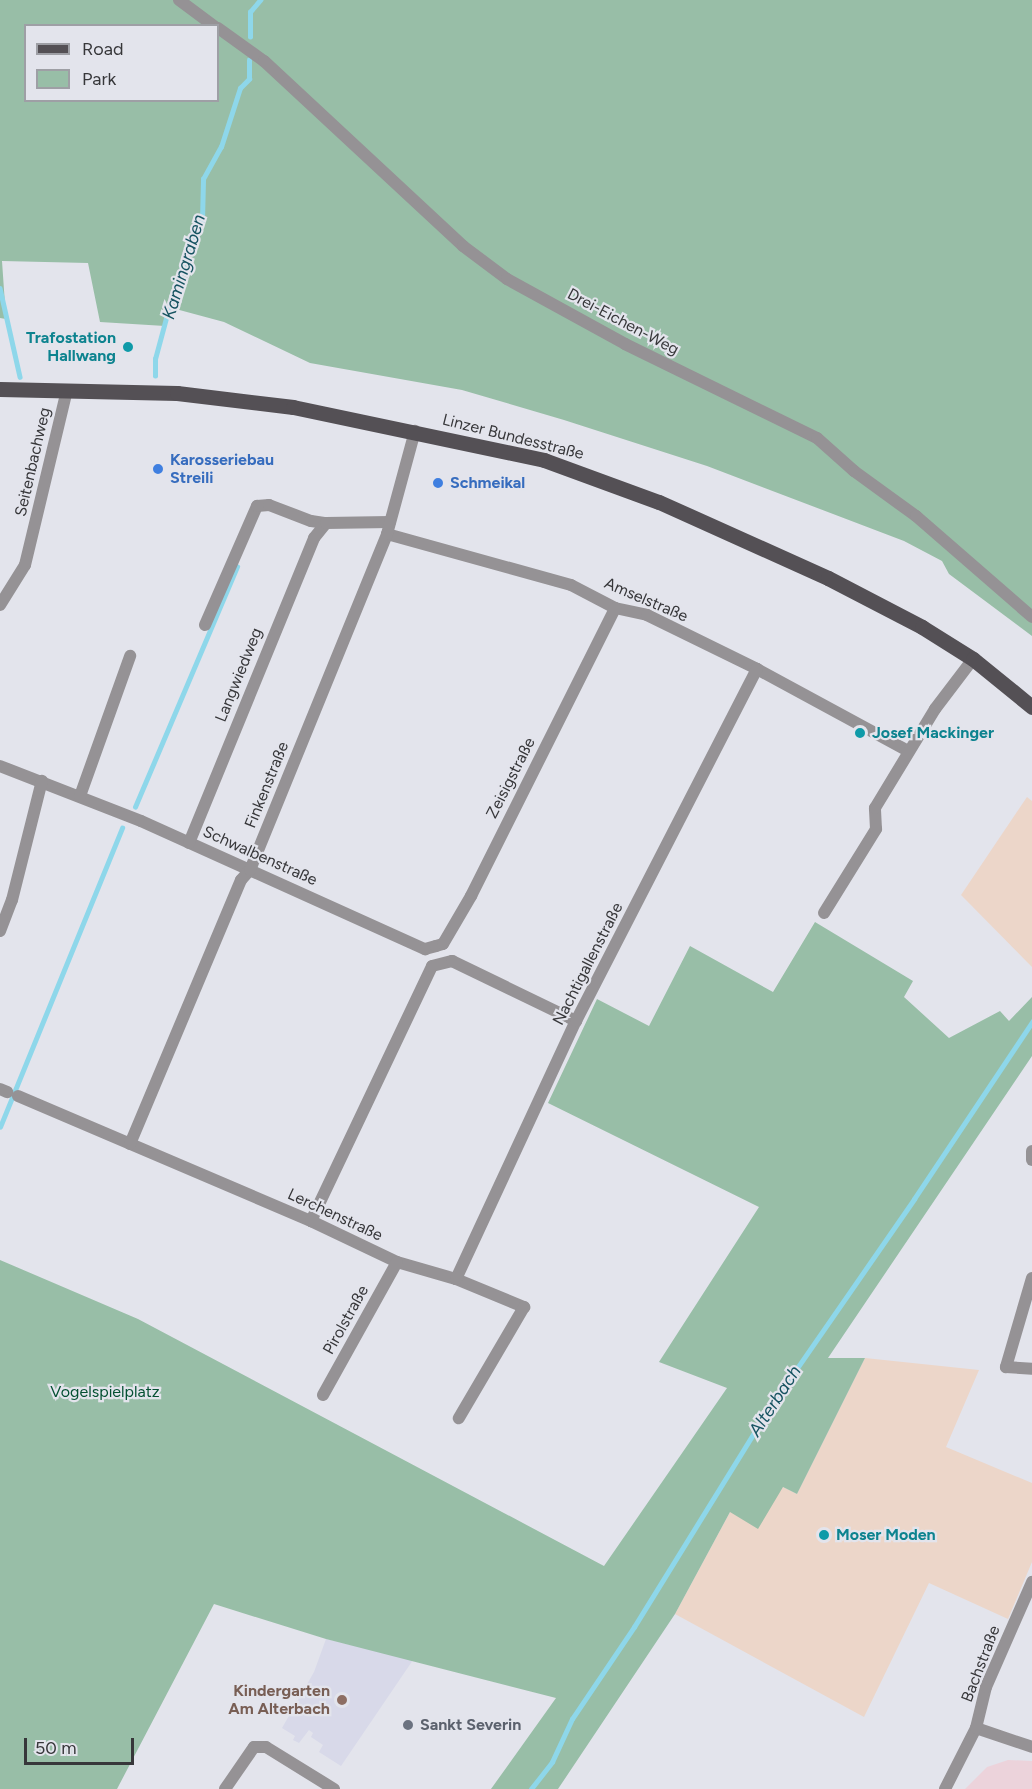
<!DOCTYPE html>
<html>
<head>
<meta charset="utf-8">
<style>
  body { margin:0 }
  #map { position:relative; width:1032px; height:1789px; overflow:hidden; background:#e3e4ec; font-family:Figtree,sans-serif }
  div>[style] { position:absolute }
  .commercial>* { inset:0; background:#ecd3db }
  .industrial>* { inset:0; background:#ecd6c9 }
  .built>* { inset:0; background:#d8d9e9 }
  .green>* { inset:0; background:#98bea7 }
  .stream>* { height:4.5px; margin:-2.25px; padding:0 2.25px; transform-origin:2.25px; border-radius:2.25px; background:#8ed7ea }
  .minor>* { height:12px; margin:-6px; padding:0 6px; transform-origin:6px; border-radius:6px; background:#959295 }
  .tertiary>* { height:12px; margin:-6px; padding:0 6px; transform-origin:6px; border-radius:6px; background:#959295 }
  .primary>* { height:15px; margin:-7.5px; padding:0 7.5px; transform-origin:7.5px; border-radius:7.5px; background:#545055 }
  .dots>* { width:16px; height:16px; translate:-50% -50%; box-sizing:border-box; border:3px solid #e3e4ec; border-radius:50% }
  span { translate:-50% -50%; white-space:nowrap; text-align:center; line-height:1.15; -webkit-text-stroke:4.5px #e3e4ec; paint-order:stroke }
  .street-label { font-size:16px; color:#37373a }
  .culture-label { font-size:16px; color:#0d838f; font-weight:700 }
  .right { translate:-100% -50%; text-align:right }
  .left { translate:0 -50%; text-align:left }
  .shop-label { font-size:16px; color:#366cbe; font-weight:700 }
  .park-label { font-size:16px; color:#045032 }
  .education-label { font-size:16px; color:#785e54; font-weight:700 }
  .worship-label { font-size:16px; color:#5b616d; font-weight:700 }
  .water-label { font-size:18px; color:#165361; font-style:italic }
  .legend { position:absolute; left:24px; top:24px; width:195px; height:78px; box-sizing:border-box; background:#e3e4ec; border:2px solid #9e9fa5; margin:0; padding:8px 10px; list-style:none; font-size:18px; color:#37373a }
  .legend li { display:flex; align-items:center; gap:12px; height:30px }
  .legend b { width:30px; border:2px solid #9e9fa5 }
  .scale { position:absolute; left:24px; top:1738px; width:110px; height:27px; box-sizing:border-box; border:3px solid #37373a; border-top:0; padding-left:8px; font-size:18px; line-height:21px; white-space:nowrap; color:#37373a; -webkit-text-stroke:4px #e3e4ec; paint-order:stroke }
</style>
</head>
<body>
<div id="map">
  <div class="commercial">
    <i style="clip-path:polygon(1008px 1760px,1032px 1761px,1032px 1789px,965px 1789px,987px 1767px)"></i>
  </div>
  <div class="industrial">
    <i style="clip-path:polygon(1027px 797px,1032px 801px,1032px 967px,961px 895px)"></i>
    <i style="clip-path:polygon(865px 1358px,979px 1370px,946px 1447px,1032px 1483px,1032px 1562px,1008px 1619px,929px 1583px,864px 1717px,675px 1614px,730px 1512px,783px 1487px,797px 1494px)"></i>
  </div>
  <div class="built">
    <i style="clip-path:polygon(326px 1639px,413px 1660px,341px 1766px,319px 1752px,323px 1745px,311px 1737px,313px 1733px,309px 1730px,299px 1743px,293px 1740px,295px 1736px,282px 1728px,314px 1672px)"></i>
  </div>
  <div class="green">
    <i style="clip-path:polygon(evenodd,0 0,1032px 0,1032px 636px,949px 574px,942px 561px,904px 541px,707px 466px,564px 420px,462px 390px,310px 363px,224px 322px,172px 308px,165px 326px,100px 322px,88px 263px,2px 261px,6px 319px,0 318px,0 0,26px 26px,218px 26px,218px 100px,26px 100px,26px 26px)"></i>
    <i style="clip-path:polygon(815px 922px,913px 981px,904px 997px,949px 1038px,1000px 1011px,1009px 1021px,1032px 997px,1032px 1056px,828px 1358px,865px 1358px,797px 1494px,783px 1487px,758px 1529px,730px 1512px,675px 1614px,558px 1789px,491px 1789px,556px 1698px,326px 1639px,214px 1604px,117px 1789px,0 1789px,0 1260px,138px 1319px,604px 1566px,727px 1388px,659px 1362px,759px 1207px,548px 1103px,597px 999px,649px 1026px,690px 946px,773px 992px)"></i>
  </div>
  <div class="stream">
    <i style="left:250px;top:37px;width:25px;rotate:-90deg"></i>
    <i style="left:250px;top:12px;width:16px;rotate:-50deg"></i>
    <i style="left:0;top:288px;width:91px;rotate:77.3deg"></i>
    <i style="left:155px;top:376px;width:17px;rotate:-90deg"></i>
    <i style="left:155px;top:359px;width:54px;rotate:-74.9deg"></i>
    <i style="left:169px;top:307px;width:64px;rotate:-71.8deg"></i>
    <i style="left:189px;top:246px;width:28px;rotate:-63deg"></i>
    <i style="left:202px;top:221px;width:42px;rotate:-88.6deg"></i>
    <i style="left:203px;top:179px;width:37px;rotate:-61deg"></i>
    <i style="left:221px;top:147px;width:62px;rotate:-72.1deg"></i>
    <i style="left:240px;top:88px;width:13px;rotate:-45deg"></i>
    <i style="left:249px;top:79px;width:19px;rotate:-90deg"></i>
    <i style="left:135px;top:807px;width:261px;rotate:-67deg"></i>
    <i style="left:0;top:1127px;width:323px;rotate:-67.8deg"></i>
    <i style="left:531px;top:1789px;width:34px;rotate:-52deg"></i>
    <i style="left:552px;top:1762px;width:47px;rotate:-65.1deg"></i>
    <i style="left:572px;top:1719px;width:111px;rotate:-56deg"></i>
    <i style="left:634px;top:1627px;width:251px;rotate:-58.3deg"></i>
    <i style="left:766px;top:1413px;width:260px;rotate:-55.3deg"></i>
    <i style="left:914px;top:1199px;width:213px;rotate:-56.3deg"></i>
  </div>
  <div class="minor">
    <i style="left:179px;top:0;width:44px;rotate:36.6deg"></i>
    <i style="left:218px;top:28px;width:57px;rotate:35.7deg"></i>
    <i style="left:264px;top:61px;width:272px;rotate:42.9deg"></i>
    <i style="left:463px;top:246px;width:55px;rotate:36.9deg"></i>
    <i style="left:507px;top:279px;width:135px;rotate:28.8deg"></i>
    <i style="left:625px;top:344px;width:214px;rotate:26.1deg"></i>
    <i style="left:817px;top:438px;width:50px;rotate:41.7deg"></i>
    <i style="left:854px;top:471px;width:77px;rotate:36deg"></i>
    <i style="left:916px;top:516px;width:154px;rotate:41deg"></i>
    <i style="left:387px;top:534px;width:191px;rotate:15.5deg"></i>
    <i style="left:571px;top:585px;width:50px;rotate:27.6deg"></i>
    <i style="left:615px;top:608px;width:33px;rotate:12deg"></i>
    <i style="left:647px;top:615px;width:123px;rotate:26.1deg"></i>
    <i style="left:757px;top:669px;width:172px;rotate:28.5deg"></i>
    <i style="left:0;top:605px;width:47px;rotate:-58deg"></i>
    <i style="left:25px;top:565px;width:180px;rotate:-76.5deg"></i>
    <i style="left:205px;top:625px;width:130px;rotate:-66.4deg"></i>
    <i style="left:257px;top:506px;width:12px;rotate:-5deg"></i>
    <i style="left:269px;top:505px;width:45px;rotate:20.9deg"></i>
    <i style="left:311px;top:521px;width:15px;rotate:8deg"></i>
    <i style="left:0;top:766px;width:151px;rotate:21.3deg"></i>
    <i style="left:141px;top:821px;width:312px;rotate:24.3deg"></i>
    <i style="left:425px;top:949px;width:11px;rotate:-15deg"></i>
    <i style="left:436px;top:946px;width:7px;rotate:-16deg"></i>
    <i style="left:443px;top:944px;width:56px;rotate:-59.7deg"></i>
    <i style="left:471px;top:896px;width:322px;rotate:-63.4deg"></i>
    <i style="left:80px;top:796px;width:149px;rotate:-70.3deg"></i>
    <i style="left:189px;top:843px;width:330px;rotate:-67.7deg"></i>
    <i style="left:314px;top:538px;width:19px;rotate:-51deg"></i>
    <i style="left:326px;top:523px;width:64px;rotate:-0.9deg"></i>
    <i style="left:824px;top:913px;width:99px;rotate:-58.2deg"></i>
    <i style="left:876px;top:829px;width:21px;rotate:-93deg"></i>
    <i style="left:875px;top:808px;width:116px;rotate:-58.8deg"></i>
    <i style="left:935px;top:709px;width:63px;rotate:-52.8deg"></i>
    <i style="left:0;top:931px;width:33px;rotate:-69deg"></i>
    <i style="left:12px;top:900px;width:123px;rotate:-75.9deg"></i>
    <i style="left:0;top:1089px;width:8px;rotate:23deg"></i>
    <i style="left:18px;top:1096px;width:319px;rotate:23.1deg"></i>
    <i style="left:311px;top:1221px;width:95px;rotate:25.5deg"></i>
    <i style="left:397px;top:1262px;width:61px;rotate:16.1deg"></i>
    <i style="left:456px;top:1279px;width:74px;rotate:22.4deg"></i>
    <i style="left:524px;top:1307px;width:129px;rotate:120.4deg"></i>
    <i style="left:130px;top:1144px;width:286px;rotate:-67.2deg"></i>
    <i style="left:241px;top:880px;width:13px;rotate:-48deg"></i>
    <i style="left:250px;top:870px;width:363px;rotate:-67.8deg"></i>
    <i style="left:387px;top:534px;width:107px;rotate:-74.8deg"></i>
    <i style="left:1032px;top:1151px;width:9px;rotate:90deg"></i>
    <i style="left:311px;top:1221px;width:282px;rotate:-64.6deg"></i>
    <i style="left:432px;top:966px;width:21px;rotate:-14deg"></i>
    <i style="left:452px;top:961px;width:138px;rotate:25.8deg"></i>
    <i style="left:1032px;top:1278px;width:93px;rotate:106.3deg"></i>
    <i style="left:1006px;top:1367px;width:26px;rotate:4deg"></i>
    <i style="left:456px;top:1279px;width:285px;rotate:-65.1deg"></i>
    <i style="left:576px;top:1021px;width:396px;rotate:-62.8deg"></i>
    <i style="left:323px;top:1395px;width:152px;rotate:-60.9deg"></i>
    <i style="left:976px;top:1728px;width:59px;rotate:18.7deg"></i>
    <i style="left:225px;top:1789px;width:51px;rotate:-55.4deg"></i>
    <i style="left:254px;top:1747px;width:12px"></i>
    <i style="left:266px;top:1747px;width:80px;rotate:31.7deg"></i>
  </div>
  <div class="tertiary">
    <i style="left:945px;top:1789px;width:68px;rotate:-63.1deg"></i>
    <i style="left:976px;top:1728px;width:42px;rotate:-76.3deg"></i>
    <i style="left:986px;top:1687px;width:115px;rotate:-66.3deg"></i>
  </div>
  <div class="primary">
    <i style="left:0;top:389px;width:177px;rotate:1.3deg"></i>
    <i style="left:177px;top:393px;width:117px;rotate:6.9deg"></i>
    <i style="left:293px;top:407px;width:257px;rotate:11.9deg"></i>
    <i style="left:544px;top:460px;width:122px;rotate:20.1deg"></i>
    <i style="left:659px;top:502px;width:185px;rotate:24.2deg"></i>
    <i style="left:828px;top:578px;width:106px;rotate:27.5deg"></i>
    <i style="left:922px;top:627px;width:60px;rotate:32.1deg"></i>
    <i style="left:973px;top:659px;width:76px;rotate:39.1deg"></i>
  </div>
  <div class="dots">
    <i style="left:128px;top:347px;background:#0f9aa8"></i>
    <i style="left:158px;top:469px;background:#3f7fe0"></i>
    <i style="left:438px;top:483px;background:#3f7fe0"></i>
    <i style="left:860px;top:733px;background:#0f9aa8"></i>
    <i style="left:824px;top:1535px;background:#0f9aa8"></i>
    <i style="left:342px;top:1700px;background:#8d6e63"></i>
    <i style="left:408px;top:1725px;background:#6b7280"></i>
  </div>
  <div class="street-label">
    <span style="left:623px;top:322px;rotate:28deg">Drei-Eichen-Weg</span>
    <span style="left:513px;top:437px;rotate:14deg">Linzer Bundesstraße</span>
    <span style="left:33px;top:462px;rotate:-77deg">Seitenbachweg</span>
    <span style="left:646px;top:600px;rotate:23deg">Amselstraße</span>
    <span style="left:239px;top:675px;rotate:-68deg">Langwiedweg</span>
    <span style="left:511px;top:778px;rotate:-63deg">Zeisigstraße</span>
    <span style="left:267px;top:785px;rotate:-68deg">Finkenstraße</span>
    <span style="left:260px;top:856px;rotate:24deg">Schwalbenstraße</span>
    <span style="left:588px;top:964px;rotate:-63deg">Nachtigallenstraße</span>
    <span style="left:335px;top:1215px;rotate:25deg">Lerchenstraße</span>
    <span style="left:346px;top:1320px;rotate:-61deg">Pirolstraße</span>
    <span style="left:981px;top:1664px;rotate:-69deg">Bachstraße</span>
  </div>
  <div class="culture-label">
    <span class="right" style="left:116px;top:347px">Trafostation<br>Hallwang</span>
    <span class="left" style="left:872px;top:733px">Josef Mackinger</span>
    <span class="left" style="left:836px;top:1535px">Moser Moden</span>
  </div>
  <div class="shop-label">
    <span class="left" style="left:170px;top:469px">Karosseriebau<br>Streili</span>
    <span class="left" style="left:450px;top:483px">Schmeikal</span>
  </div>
  <div class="park-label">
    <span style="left:105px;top:1392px">Vogelspielplatz</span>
  </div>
  <div class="education-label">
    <span class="right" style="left:330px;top:1700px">Kindergarten<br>Am Alterbach</span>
  </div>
  <div class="worship-label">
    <span class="left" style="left:420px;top:1725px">Sankt Severin</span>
  </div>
  <div class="water-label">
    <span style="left:184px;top:267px;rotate:-73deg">Kamingraben</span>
    <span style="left:775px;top:1401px;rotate:-57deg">Alterbach</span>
  </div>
  <ul class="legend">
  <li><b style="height:8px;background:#545055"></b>Road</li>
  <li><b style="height:16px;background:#98bea7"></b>Park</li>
  </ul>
  <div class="scale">50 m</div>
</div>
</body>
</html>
